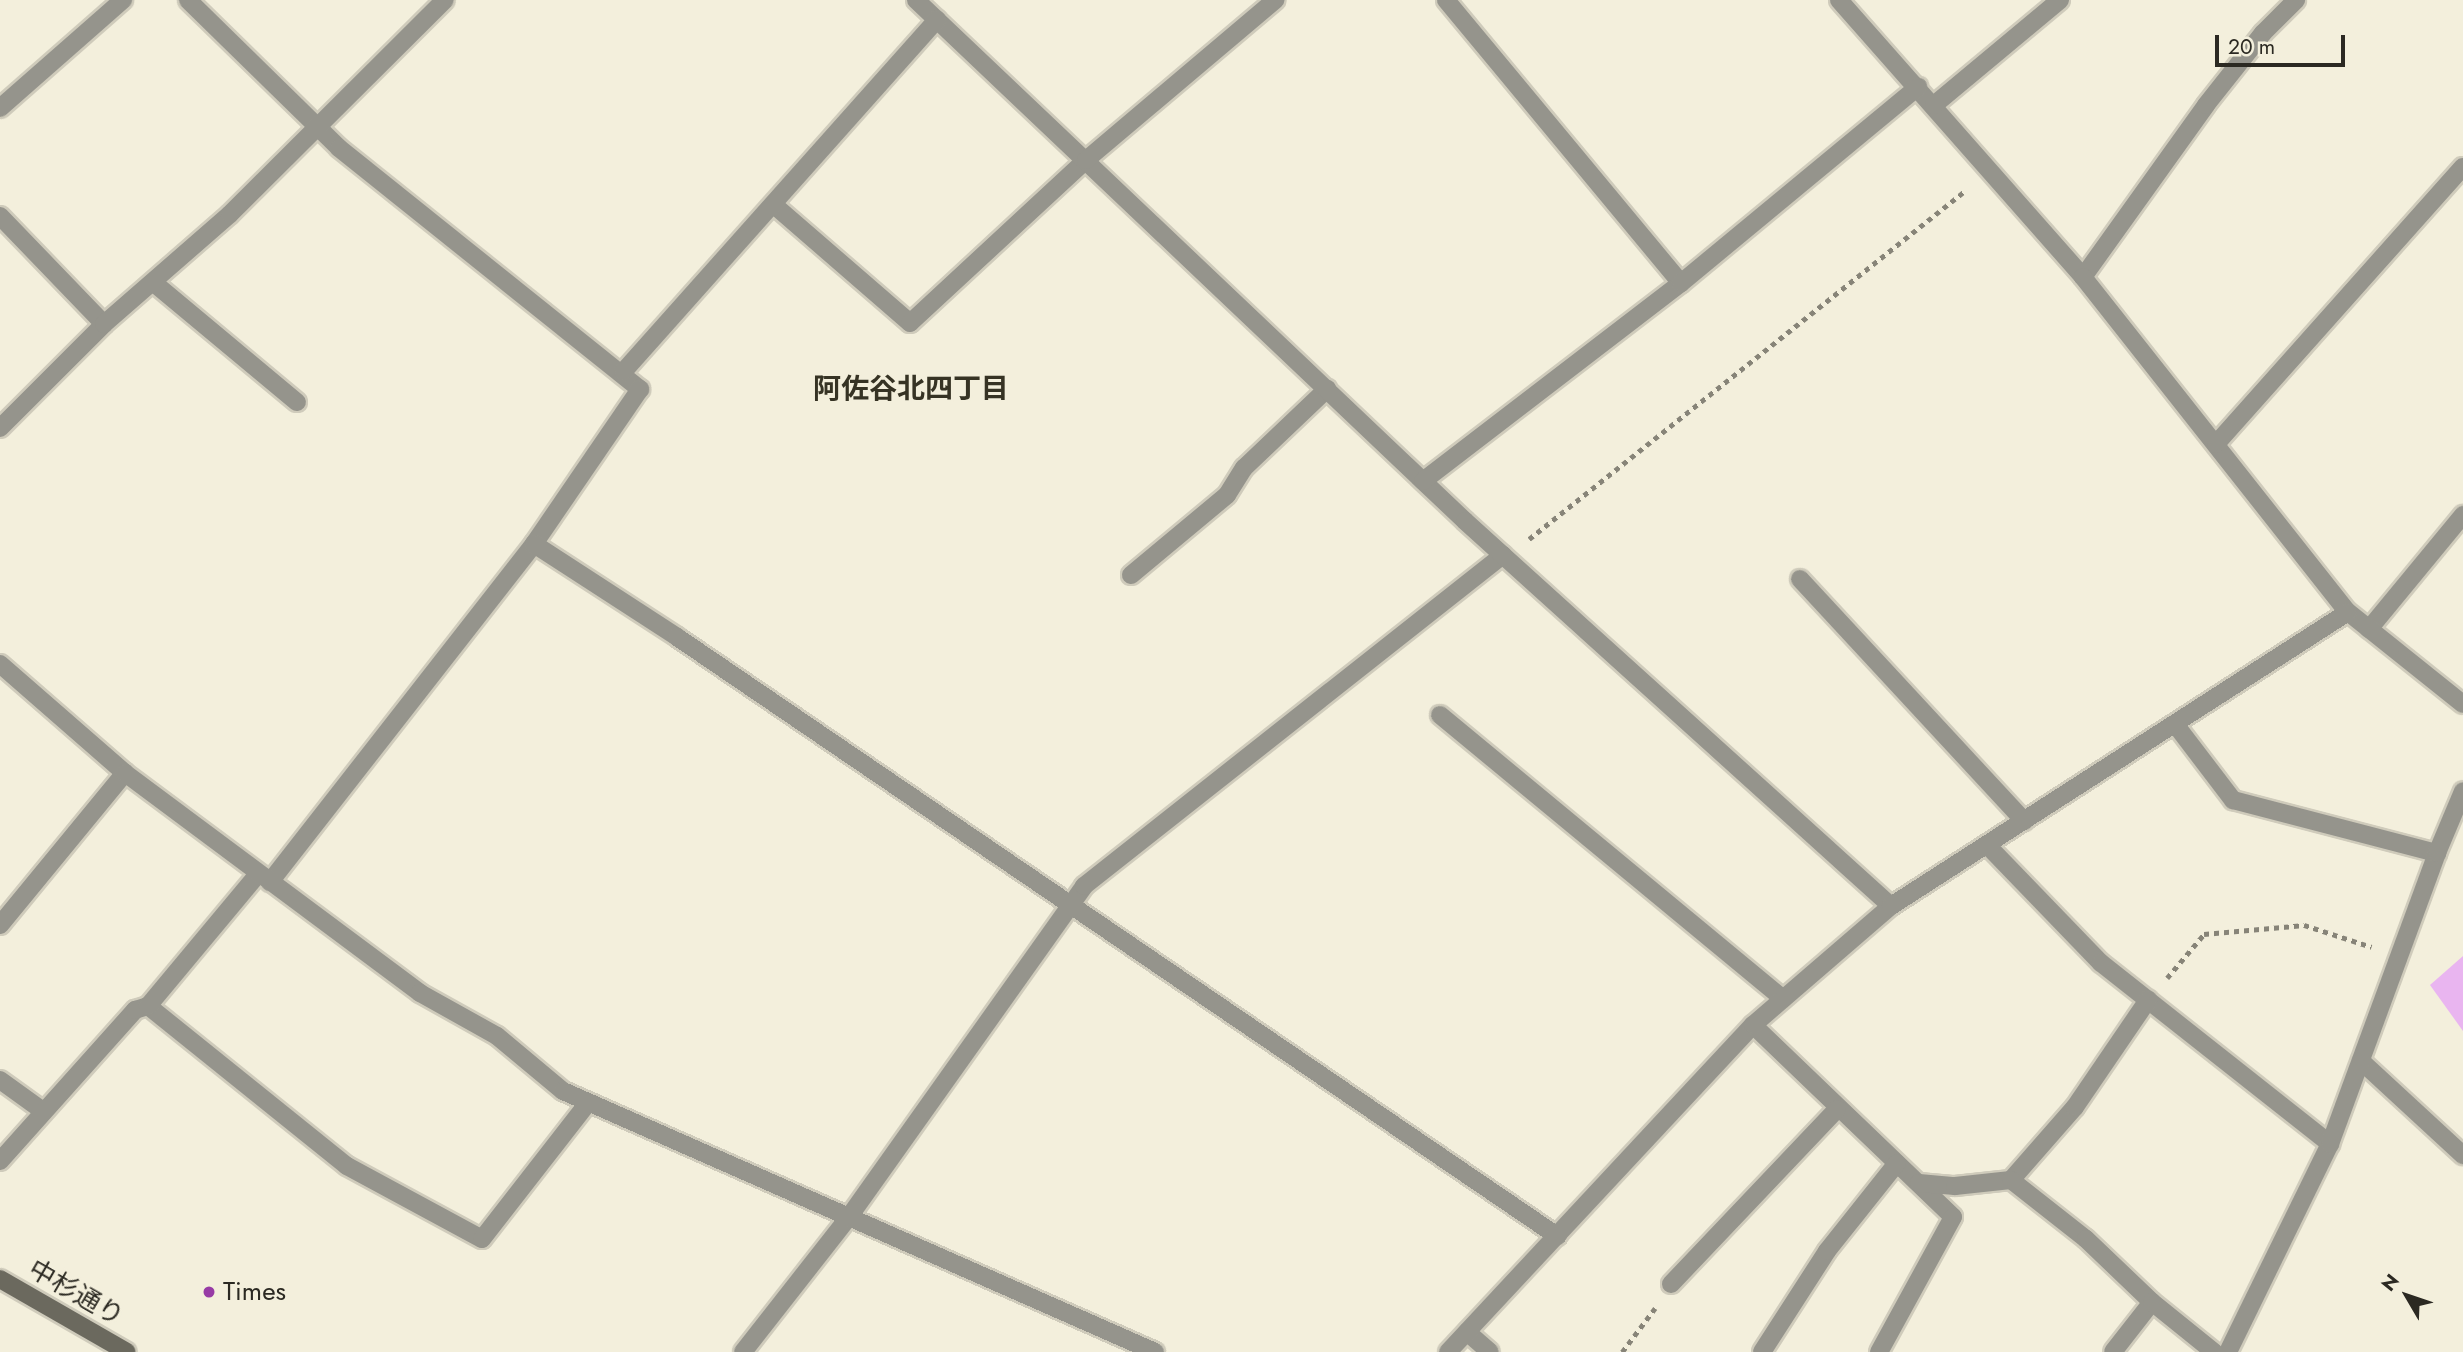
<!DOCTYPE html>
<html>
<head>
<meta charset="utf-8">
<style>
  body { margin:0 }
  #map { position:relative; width:2463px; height:1352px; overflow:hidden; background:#f3efdc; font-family:Jost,"Noto Sans JP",sans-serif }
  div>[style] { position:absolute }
  .green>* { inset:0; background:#e9b5f0 }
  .path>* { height:4.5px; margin-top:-2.25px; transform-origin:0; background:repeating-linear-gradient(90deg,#878478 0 5px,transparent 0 10px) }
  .roads { filter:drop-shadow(2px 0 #cfcbbb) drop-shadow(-2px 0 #cfcbbb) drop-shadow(0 2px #cfcbbb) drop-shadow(0 -2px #cfcbbb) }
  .service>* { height:18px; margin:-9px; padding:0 9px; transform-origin:9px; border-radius:9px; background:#95948c }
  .minor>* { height:18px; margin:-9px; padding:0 9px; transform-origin:9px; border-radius:9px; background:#95948c }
  .secondary>* { height:18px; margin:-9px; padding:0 9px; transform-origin:9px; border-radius:9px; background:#6b695e }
  .dots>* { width:19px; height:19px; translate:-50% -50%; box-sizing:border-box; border:4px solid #f3efdc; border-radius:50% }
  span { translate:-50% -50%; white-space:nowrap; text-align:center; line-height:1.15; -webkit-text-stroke:5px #f3efdc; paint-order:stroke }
  .poi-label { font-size:26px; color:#2b2922 }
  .left { translate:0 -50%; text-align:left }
  .street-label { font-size:26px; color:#2b2922 }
  .neighbourhood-label { font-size:28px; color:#363324; font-weight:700 }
  .north { position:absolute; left:2372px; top:1261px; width:70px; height:70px; -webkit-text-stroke:5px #f3efdc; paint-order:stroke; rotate:309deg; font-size:19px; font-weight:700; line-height:28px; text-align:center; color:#2b2922 }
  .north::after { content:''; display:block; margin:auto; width:24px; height:32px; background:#2b2922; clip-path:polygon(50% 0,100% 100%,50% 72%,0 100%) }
  .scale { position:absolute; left:2215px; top:35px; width:130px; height:32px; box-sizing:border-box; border:4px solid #2b2922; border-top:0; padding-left:9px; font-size:21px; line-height:24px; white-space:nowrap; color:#2b2922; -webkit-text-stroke:5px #f3efdc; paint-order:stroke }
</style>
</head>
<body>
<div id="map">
  <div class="green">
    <i style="clip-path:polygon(2463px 956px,2463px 1031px,2430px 985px)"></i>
  </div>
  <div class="path">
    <i style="left:1529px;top:539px;width:559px;rotate:-38.61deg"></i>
    <i style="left:2167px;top:978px;width:57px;rotate:-49.9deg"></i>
    <i style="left:2204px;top:934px;width:100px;rotate:-5.1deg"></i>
    <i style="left:2304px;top:925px;width:71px;rotate:17.9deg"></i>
    <i style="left:1622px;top:1352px;width:55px;rotate:-53.1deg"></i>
  </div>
  <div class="roads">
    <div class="service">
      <i style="left:774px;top:205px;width:180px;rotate:40.9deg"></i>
      <i style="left:910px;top:323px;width:240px;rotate:-42.8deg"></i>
      <i style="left:0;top:216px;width:150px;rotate:46.1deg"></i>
      <i style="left:2083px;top:277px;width:211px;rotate:-54.4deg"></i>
      <i style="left:2206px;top:105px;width:92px;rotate:-51.6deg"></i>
      <i style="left:2263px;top:33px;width:47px;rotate:-45deg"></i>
      <i style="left:154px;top:283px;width:186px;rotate:39.8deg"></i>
      <i style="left:1131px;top:575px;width:125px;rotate:-39.8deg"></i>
      <i style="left:1227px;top:495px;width:32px;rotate:-58deg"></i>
      <i style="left:1244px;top:468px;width:115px;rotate:-43.6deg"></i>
      <i style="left:1800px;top:579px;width:330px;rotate:47.2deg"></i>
      <i style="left:2369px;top:629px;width:148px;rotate:-50.5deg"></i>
      <i style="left:1440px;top:715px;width:445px;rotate:39.6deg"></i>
      <i style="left:2175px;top:724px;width:96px;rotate:52.7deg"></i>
      <i style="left:2233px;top:800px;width:211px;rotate:14.6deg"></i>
      <i style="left:1987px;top:845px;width:164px;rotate:46deg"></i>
      <i style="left:2101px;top:963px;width:292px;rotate:38.3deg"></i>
      <i style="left:0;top:925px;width:197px;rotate:-50.6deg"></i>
      <i style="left:148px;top:1006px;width:255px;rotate:38.8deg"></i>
      <i style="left:347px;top:1166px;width:153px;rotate:28.4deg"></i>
      <i style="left:482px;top:1239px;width:171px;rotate:-52.1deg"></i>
      <i style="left:1753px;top:1025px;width:277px;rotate:43.8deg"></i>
      <i style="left:1953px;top:1217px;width:154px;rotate:118.7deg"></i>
      <i style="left:2361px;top:1061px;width:139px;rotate:42.7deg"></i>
      <i style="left:0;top:1080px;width:53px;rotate:35.8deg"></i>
      <i style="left:0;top:1161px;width:203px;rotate:-48.2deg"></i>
      <i style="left:135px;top:1010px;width:14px;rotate:-17deg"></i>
      <i style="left:148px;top:1006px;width:172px;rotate:-50.2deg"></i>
      <i style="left:2011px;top:1180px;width:97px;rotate:-48.8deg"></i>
      <i style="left:2075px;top:1107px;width:130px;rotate:-55.7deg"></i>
      <i style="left:1919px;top:1183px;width:36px;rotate:5deg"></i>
      <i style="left:1955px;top:1186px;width:56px;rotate:-6.1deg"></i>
      <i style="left:2011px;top:1180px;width:95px;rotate:38.2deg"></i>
      <i style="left:2086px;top:1239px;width:91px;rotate:43.7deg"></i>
      <i style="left:2152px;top:1302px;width:63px;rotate:128deg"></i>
      <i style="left:1671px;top:1284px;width:241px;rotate:-46.5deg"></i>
      <i style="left:1467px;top:1332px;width:30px;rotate:41deg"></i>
      <i style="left:743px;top:1352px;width:172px;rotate:-51.9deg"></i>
      <i style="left:849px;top:1217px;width:406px;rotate:-54.6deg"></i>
      <i style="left:1084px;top:886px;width:534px;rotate:-38.31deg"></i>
      <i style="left:1762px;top:1352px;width:120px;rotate:-57.2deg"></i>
      <i style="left:1827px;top:1251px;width:112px;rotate:-51.5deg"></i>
    </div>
    <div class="minor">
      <i style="left:188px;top:0;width:211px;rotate:44.4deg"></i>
      <i style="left:339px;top:148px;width:386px;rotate:38.7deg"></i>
      <i style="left:640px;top:389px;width:188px;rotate:124.4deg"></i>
      <i style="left:534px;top:544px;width:429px;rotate:128deg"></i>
      <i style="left:916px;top:0;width:757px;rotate:43.5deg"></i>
      <i style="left:1465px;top:521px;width:574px;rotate:42.11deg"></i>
      <i style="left:1446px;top:0;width:368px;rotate:50.3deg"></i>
      <i style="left:1839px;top:0;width:369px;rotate:48.6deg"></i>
      <i style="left:2083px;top:277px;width:427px;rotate:51.7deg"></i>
      <i style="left:2348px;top:612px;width:147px;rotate:38.7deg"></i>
      <i style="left:1934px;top:105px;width:164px;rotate:-39.8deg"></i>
      <i style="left:0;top:108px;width:164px;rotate:-41.3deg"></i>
      <i style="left:1086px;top:160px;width:248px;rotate:-40.2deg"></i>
      <i style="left:623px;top:372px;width:472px;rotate:-48.3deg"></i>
      <i style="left:0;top:428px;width:147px;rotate:-45deg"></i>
      <i style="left:104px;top:324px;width:167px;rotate:-41.1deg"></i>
      <i style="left:230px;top:214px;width:303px;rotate:-44.9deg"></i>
      <i style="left:2216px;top:444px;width:371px;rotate:-48.3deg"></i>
      <i style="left:1423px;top:481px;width:325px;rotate:-37.5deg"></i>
      <i style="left:1681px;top:283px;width:308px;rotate:-39.6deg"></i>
      <i style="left:534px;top:544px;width:171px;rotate:33deg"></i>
      <i style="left:677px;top:637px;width:1065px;rotate:34.24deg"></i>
      <i style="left:0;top:664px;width:166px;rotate:41.1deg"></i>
      <i style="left:125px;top:773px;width:368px;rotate:36.7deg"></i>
      <i style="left:420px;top:993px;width:88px;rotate:29.2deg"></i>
      <i style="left:497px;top:1036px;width:86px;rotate:39.8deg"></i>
      <i style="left:563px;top:1091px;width:647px;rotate:23.79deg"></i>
      <i style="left:2152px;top:1302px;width:80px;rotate:38.9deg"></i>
      <i style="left:1448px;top:1352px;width:447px;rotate:-47deg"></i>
      <i style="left:1753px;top:1025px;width:182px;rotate:-40.8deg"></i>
      <i style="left:1891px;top:906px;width:543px;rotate:-32.75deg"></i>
      <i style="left:2228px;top:1352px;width:232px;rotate:-63.9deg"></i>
      <i style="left:2330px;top:1144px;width:310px;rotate:-69.8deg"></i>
      <i style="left:2437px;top:853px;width:67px;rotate:-67.2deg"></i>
    </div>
    <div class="secondary">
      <i style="left:0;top:1279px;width:146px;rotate:29.9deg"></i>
    </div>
  </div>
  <div class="dots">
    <i style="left:209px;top:1292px;background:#973ba5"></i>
  </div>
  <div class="poi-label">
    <span class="left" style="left:223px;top:1292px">Times</span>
  </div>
  <div class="street-label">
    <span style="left:76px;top:1293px;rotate:30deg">中杉通り</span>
  </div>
  <div class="neighbourhood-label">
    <span style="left:911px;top:389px">阿佐谷北四丁目</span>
  </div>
  <div class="north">N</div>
  <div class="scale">20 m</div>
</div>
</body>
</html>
